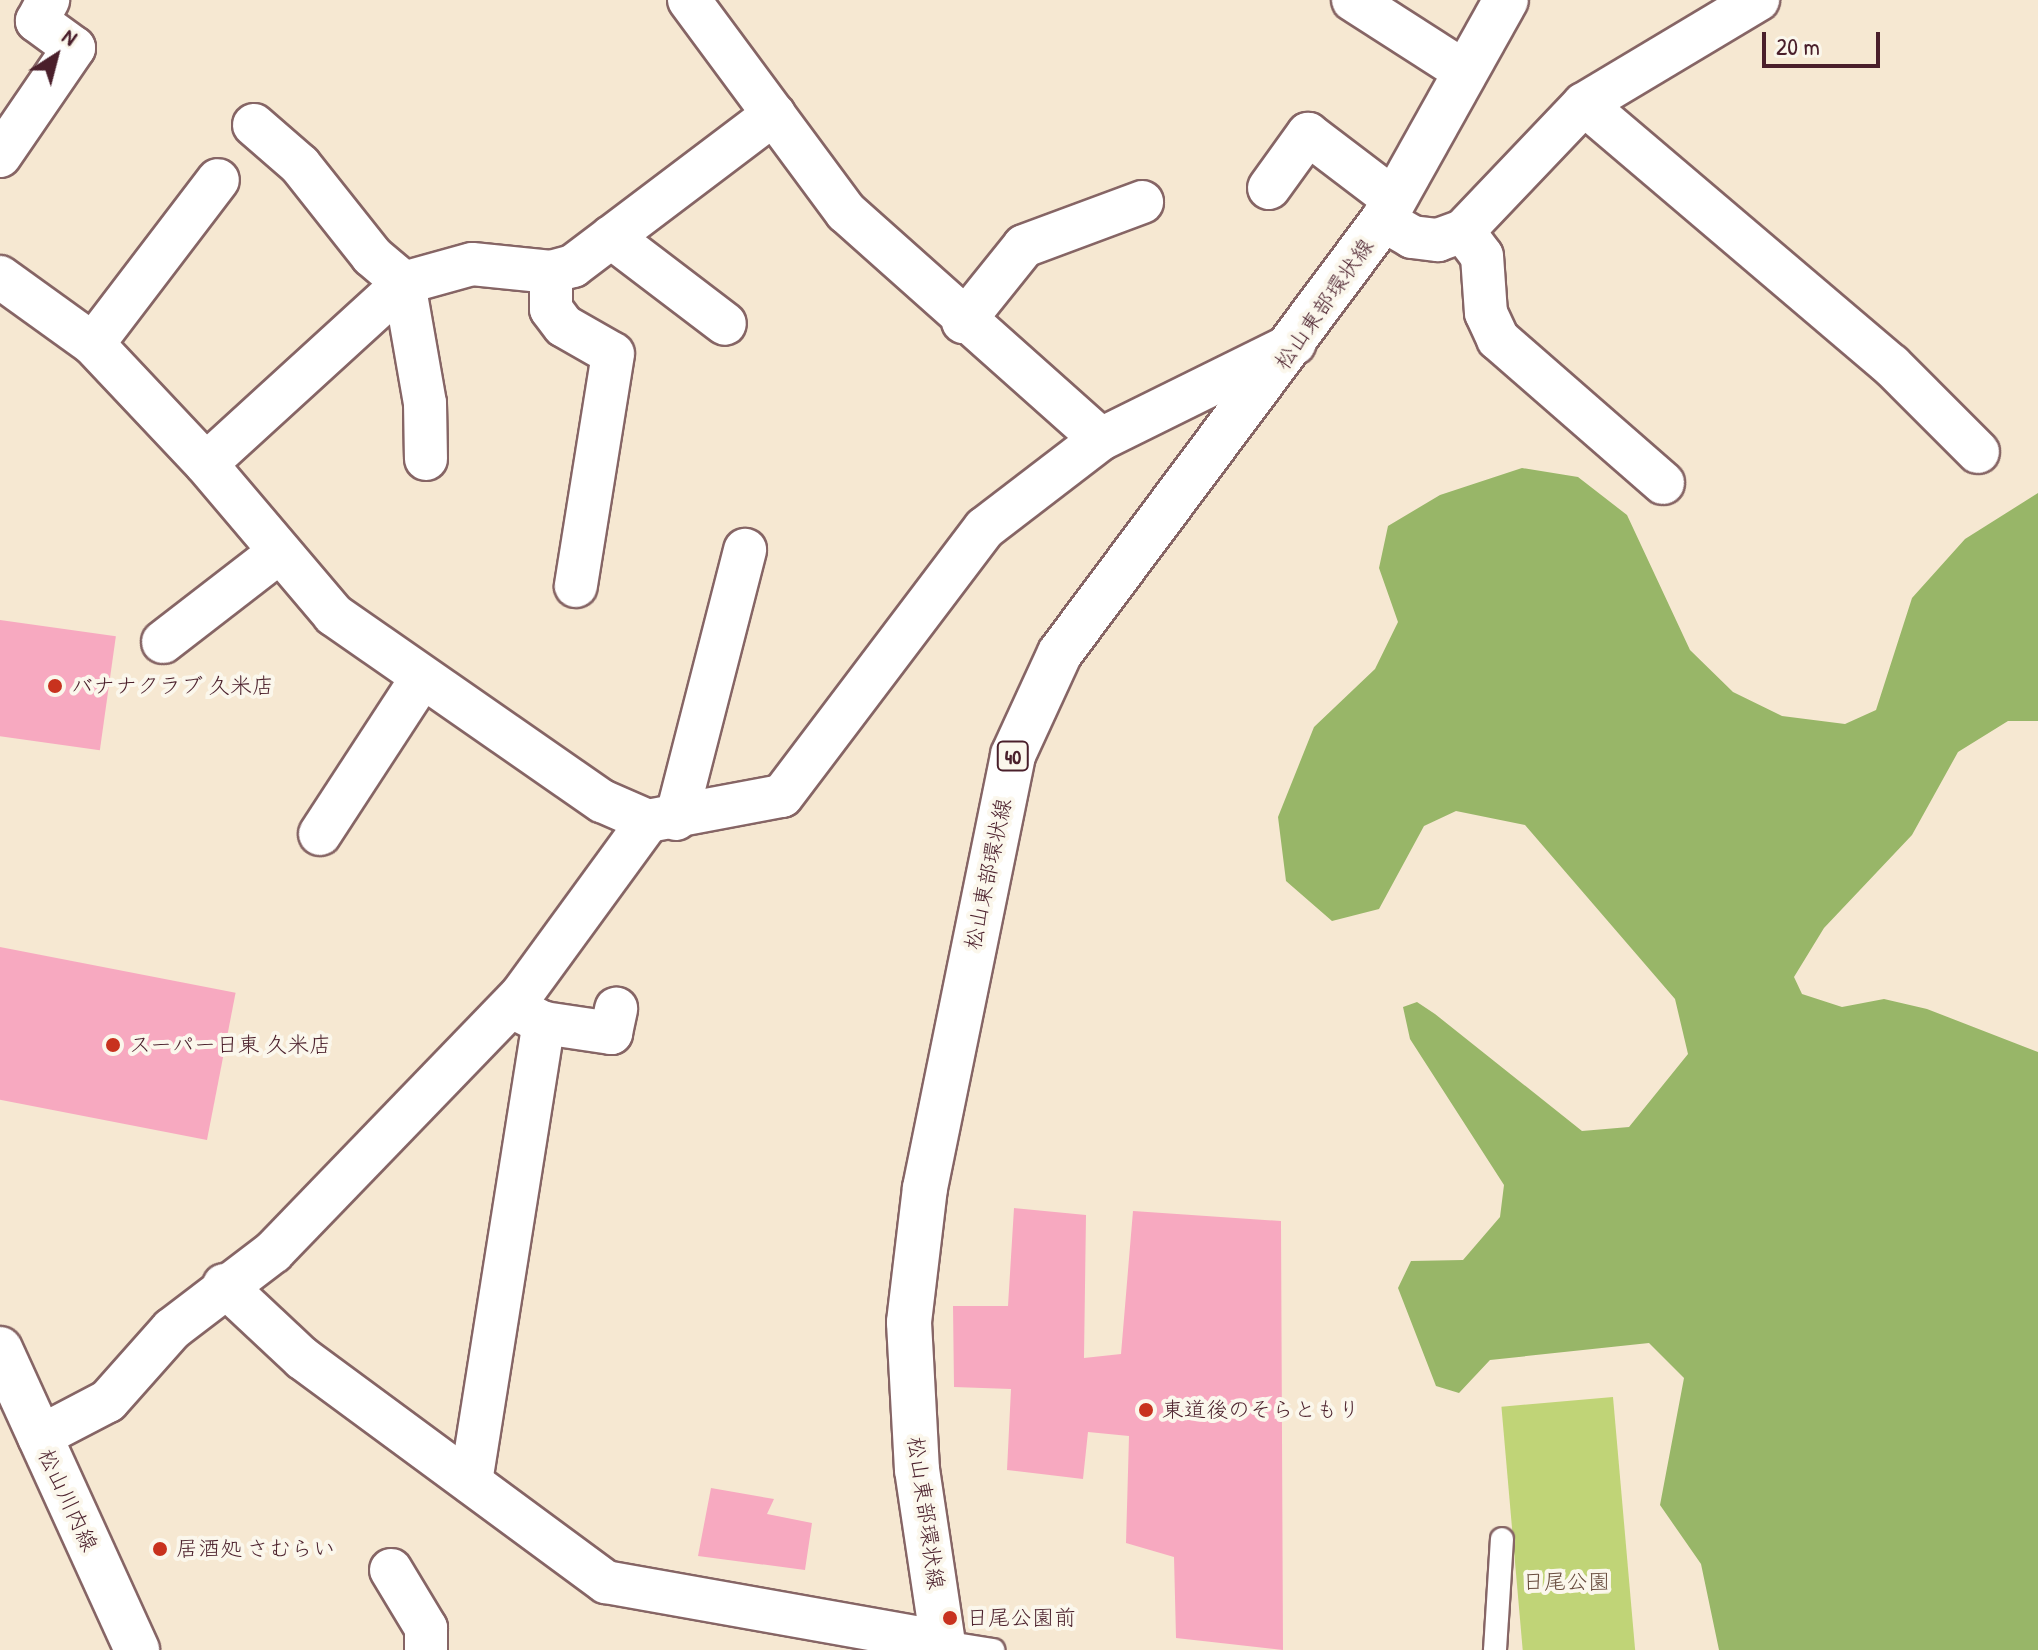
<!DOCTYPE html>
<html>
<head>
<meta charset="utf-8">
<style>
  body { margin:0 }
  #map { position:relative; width:2038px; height:1650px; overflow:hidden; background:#f6e8d2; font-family:"Patrick Hand","Klee One",sans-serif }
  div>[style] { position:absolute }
  .green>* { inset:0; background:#c0d477; transform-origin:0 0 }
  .forest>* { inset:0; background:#98b668 }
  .building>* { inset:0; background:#f7a9c0; transform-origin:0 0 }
  .roads { filter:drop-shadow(2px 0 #866565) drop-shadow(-2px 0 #866565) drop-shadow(0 2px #866565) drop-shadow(0 -2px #866565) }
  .service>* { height:22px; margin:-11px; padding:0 11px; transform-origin:11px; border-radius:11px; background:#fff }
  .minor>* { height:42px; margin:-21px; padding:0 21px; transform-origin:21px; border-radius:21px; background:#fff }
  .secondary>* { height:44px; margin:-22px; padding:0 22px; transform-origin:22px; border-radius:22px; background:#fff }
  .primary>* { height:44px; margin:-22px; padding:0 22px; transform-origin:22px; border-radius:22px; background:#fff }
  .dots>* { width:22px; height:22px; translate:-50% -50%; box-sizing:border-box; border:4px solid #fbf7ec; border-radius:50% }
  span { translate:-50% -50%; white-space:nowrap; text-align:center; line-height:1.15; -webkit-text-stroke:8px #fbf7ec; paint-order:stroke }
  .shield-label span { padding:2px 6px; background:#fbf7ec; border:2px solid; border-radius:6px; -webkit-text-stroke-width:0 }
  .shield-label { font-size:20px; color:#4a1f2b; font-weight:700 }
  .street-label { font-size:22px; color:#4a1f2b }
  .poi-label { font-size:22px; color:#4a1f2b }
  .left { translate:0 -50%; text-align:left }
  .park-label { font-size:22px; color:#684c3e }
  .north { position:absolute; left:16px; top:16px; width:80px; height:80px; -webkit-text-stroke:6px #fbf7ec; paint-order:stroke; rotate:36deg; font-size:22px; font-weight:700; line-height:32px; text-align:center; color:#4a1f2b }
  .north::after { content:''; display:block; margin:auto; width:28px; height:36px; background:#4a1f2b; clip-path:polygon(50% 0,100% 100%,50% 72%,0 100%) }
  .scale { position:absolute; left:1762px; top:32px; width:118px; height:36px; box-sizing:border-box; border:4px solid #4a1f2b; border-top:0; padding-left:10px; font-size:24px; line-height:28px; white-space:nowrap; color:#4a1f2b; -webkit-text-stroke:6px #fbf7ec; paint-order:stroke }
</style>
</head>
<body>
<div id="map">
  <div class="green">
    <i style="left:1613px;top:1397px;width:254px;height:112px;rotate:85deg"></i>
  </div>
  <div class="forest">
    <i style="clip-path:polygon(1522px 468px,1578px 477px,1627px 515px,1690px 650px,1733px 692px,1782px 716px,1845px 724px,1876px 710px,1912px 598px,1965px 539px,2038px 493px,2038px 721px,2008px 721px,1958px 752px,1912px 835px,1824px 928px,1794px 977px,1802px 994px,1842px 1007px,1884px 999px,1927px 1009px,2038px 1052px,2038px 1650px,1719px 1650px,1701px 1564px,1660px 1505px,1684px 1378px,1649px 1343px,1490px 1360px,1459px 1393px,1436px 1386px,1398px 1288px,1411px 1261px,1463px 1260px,1500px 1217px,1504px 1185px,1410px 1039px,1403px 1007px,1417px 1002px,1435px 1014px,1582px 1131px,1629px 1127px,1688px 1054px,1675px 999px,1525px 825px,1456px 811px,1424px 826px,1379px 909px,1332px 921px,1286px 881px,1278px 817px,1314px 727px,1375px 669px,1398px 622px,1379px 568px,1388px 526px,1440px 495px)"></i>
  </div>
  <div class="building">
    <i style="left:0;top:620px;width:117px;height:115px;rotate:8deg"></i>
    <i style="left:0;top:947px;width:240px;height:150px;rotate:11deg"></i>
    <i style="clip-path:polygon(1014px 1208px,1086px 1215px,1084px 1358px,1121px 1354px,1133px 1211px,1281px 1221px,1283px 1650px,1176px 1638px,1174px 1557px,1126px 1543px,1129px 1436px,1088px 1432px,1083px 1479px,1007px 1470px,1011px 1389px,954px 1387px,953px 1306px,1008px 1306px)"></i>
    <i style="clip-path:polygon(711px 1488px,774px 1499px,767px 1514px,812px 1523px,805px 1570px,698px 1556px)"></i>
  </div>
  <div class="roads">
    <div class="service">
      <i style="left:943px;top:1642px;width:51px;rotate:9.1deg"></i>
      <i style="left:1495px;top:1650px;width:111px;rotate:-86.4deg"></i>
    </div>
    <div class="minor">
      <i style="left:689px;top:0;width:264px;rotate:53.5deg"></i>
      <i style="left:846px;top:212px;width:341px;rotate:41.7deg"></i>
      <i style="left:1353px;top:0;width:133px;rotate:32.7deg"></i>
      <i style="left:1584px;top:104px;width:403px;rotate:40.4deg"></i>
      <i style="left:1891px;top:365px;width:123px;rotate:45deg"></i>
      <i style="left:774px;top:114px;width:252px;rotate:142.9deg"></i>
      <i style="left:573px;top:266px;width:23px;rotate:165deg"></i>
      <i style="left:551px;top:272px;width:79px;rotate:-174.2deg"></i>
      <i style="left:472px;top:264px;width:71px;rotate:164.4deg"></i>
      <i style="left:404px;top:283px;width:268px;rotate:137.6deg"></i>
      <i style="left:206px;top:464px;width:198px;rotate:49.7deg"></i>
      <i style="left:334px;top:615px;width:326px;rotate:34.8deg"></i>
      <i style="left:602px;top:801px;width:50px;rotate:23.5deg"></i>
      <i style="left:648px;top:821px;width:136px;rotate:-10.6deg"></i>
      <i style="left:782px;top:796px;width:336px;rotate:-52.9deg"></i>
      <i style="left:985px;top:528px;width:146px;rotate:-37.5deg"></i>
      <i style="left:1101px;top:439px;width:216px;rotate:-26.3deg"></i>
      <i style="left:254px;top:125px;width:61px;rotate:41deg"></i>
      <i style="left:300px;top:165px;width:116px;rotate:51.6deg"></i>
      <i style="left:372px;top:256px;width:42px;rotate:40.2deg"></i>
      <i style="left:404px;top:283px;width:122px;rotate:80.1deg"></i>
      <i style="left:425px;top:403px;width:56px;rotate:89deg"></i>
      <i style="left:0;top:156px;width:131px;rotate:-55.6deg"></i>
      <i style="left:74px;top:48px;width:46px;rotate:-143.9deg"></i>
      <i style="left:37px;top:21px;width:24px;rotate:-62deg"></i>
      <i style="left:1269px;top:188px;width:67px;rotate:-54.2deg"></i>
      <i style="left:1308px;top:134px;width:109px;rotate:37.2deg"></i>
      <i style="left:1383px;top:220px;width:34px;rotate:30deg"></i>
      <i style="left:1412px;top:237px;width:26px;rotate:7deg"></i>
      <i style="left:1438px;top:240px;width:27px;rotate:-20deg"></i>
      <i style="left:1463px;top:231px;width:175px;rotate:-46.4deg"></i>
      <i style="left:1584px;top:104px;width:203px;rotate:-30.9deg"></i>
      <i style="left:1463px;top:231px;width:31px;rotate:53deg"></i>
      <i style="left:1482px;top:256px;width:57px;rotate:86deg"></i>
      <i style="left:1486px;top:313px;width:29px;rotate:65deg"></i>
      <i style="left:1498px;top:339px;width:219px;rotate:41.1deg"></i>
      <i style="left:611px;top:237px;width:143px;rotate:37.3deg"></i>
      <i style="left:551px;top:272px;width:37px;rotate:90deg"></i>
      <i style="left:551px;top:309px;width:21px;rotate:53deg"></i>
      <i style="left:564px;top:326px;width:56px;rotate:29.7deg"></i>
      <i style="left:613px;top:354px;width:235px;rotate:99.1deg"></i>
      <i style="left:0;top:277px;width:115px;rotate:35.8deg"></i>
      <i style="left:93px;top:344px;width:165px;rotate:46.7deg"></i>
      <i style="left:963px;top:322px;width:97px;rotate:-51.2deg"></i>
      <i style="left:1024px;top:246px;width:126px;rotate:-20.4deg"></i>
      <i style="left:93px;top:344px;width:206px;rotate:-52.7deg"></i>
      <i style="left:163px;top:642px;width:144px;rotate:-37.7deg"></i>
      <i style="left:676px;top:819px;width:278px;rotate:-75.6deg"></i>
      <i style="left:320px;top:834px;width:185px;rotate:-56.9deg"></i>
      <i style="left:520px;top:1011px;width:27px;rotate:27deg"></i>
      <i style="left:544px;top:1023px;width:68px;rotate:8.5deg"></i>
      <i style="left:611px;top:1033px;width:25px;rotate:-78deg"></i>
      <i style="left:224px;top:1285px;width:107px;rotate:43.1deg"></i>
      <i style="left:302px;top:1358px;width:378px;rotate:36.4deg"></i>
      <i style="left:606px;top:1582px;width:342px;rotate:10.1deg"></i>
      <i style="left:39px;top:1437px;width:78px;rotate:-27.6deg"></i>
      <i style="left:108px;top:1401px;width:96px;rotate:-48.4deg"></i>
      <i style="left:172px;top:1329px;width:127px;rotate:-37.3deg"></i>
      <i style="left:273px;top:1252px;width:359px;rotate:-46deg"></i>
      <i style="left:522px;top:994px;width:214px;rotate:-53.9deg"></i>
      <i style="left:471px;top:1482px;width:465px;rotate:-81deg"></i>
      <i style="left:391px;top:1570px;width:68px;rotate:58.9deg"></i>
      <i style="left:426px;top:1628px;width:22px;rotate:90deg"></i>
    </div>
    <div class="secondary">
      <i style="left:0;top:1349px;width:331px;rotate:65.5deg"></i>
    </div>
    <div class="primary">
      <i style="left:944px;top:1650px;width:182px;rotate:-98.5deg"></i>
      <i style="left:917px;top:1470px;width:148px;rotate:-93.1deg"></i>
      <i style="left:909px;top:1322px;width:135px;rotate:-83.2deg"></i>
      <i style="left:925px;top:1188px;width:442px;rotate:-78.5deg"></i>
      <i style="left:1013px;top:755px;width:112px;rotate:-65.3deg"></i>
      <i style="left:1060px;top:653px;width:540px;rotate:-53.28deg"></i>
      <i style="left:1383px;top:220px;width:252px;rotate:-60.8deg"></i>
    </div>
  </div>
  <div class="dots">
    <i style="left:55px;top:686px;background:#c8321e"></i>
    <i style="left:113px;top:1045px;background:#c8321e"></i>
    <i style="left:1146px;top:1410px;background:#c8321e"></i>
    <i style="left:160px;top:1549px;background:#c8321e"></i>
    <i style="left:950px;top:1618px;background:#c8321e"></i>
  </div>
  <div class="shield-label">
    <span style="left:1013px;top:756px">40</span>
  </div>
  <div class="street-label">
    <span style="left:1324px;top:304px;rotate:-55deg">松山東部環状線</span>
    <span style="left:988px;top:874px;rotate:-78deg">松山東部環状線</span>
    <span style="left:68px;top:1500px;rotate:65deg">松山川内線</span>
    <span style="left:926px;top:1513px;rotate:82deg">松山東部環状線</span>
  </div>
  <div class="poi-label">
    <span class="left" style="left:71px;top:686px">バナナクラブ 久米店</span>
    <span class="left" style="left:129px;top:1045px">スーパー日東 久米店</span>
    <span class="left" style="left:1162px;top:1410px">東道後のそらともり</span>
    <span class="left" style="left:176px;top:1549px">居酒処 さむらい</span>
    <span class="left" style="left:966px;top:1618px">日尾公園前</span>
  </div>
  <div class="park-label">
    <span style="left:1566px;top:1582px">日尾公園</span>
  </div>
  <div class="north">N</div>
  <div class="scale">20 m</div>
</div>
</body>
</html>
